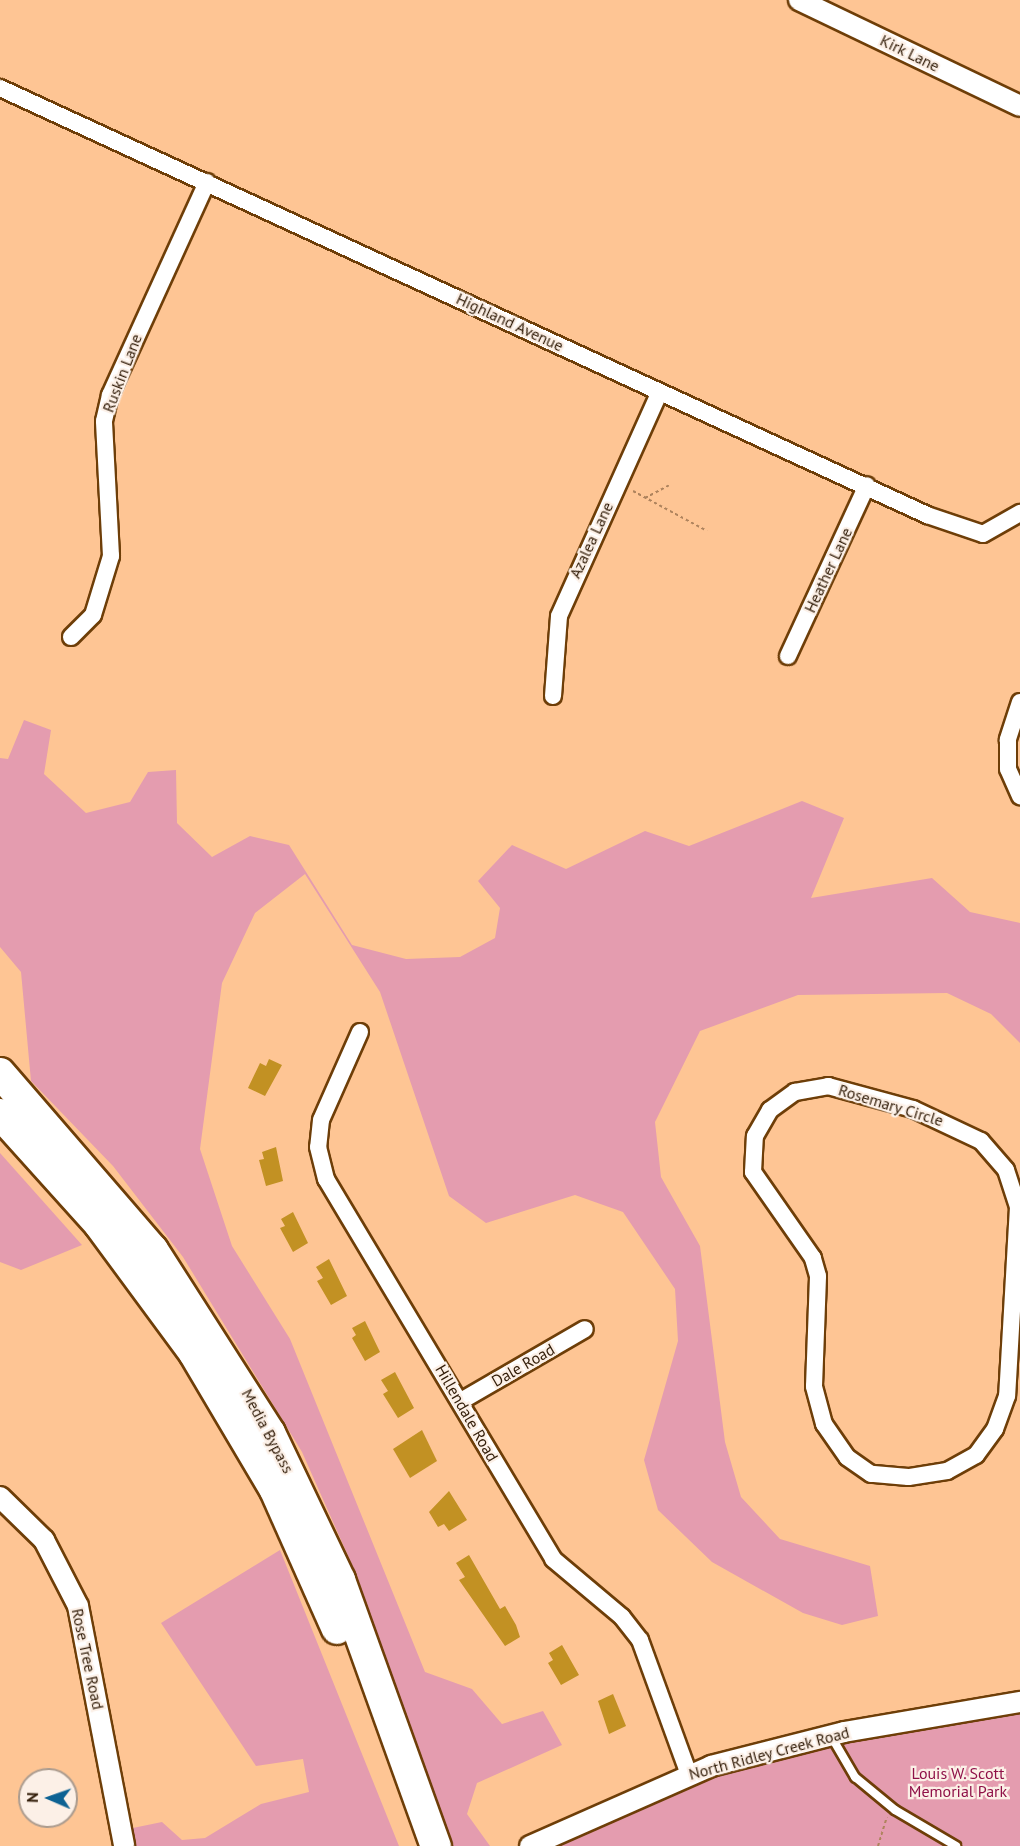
<!DOCTYPE html>
<html>
<head>
<meta charset="utf-8">
<style>
  body { margin:0 }
  #map { position:relative; width:1020px; height:1846px; overflow:hidden; background:#fec594; font-family:"PT Sans",sans-serif }
  div>[style] { position:absolute }
  .green>* { inset:0; background:#e49caf }
  .building>* { inset:0; background:#c29123 }
  .path>* { height:2px; margin-top:-1px; transform-origin:0; background:repeating-linear-gradient(90deg,#ae835d 0 3px,transparent 0 6px) }
  .roads { filter:drop-shadow(2px 0 #6e3e08) drop-shadow(-2px 0 #6e3e08) drop-shadow(0 2px #6e3e08) drop-shadow(0 -2px #6e3e08) }
  .service>* { height:8px; margin:-4px; padding:0 4px; transform-origin:4px; border-radius:4px; background:#fff }
  .minor>* { height:16px; margin:-8px; padding:0 8px; transform-origin:8px; border-radius:8px; background:#fff }
  .tertiary>* { height:20px; margin:-10px; padding:0 10px; transform-origin:10px; border-radius:10px; background:#fff }
  .motorway>* { height:30px; margin:-15px; padding:0 15px; transform-origin:15px; border-radius:15px; background:#fff }
  span { translate:-50% -50%; white-space:nowrap; text-align:center; line-height:1.15; -webkit-text-stroke:4.5px #fcf0e7; paint-order:stroke }
  .street-label { font-size:16px; color:#311c08 }
  .park-label { font-size:16px; color:#8f1148 }
  .north { position:absolute; left:18px; top:1768px; width:60px; height:60px; box-sizing:border-box; background:#fcf0e7; border:2px solid #ab9b8e; border-radius:50%; rotate:272deg; font-size:16px; font-weight:700; line-height:24px; text-align:center; color:#311c08 }
  .north::after { content:''; display:block; margin:auto; width:21px; height:27px; background:#0d6293; clip-path:polygon(50% 0,100% 100%,50% 72%,0 100%) }
</style>
</head>
<body>
<div id="map">
  <div class="green">
    <i style="clip-path:polygon(24px 720px,51px 730px,44px 774px,86px 813px,130px 802px,148px 772px,176px 770px,177px 823px,212px 857px,250px 836px,289px 845px,352px 945px,406px 959px,460px 957px,495px 938px,500px 908px,478px 881px,512px 845px,566px 869px,645px 831px,689px 846px,802px 801px,844px 818px,811px 898px,932px 878px,970px 912px,1020px 923px,1020px 1043px,991px 1014px,947px 993px,798px 995px,700px 1031px,655px 1122px,661px 1177px,700px 1246px,725px 1442px,741px 1497px,780px 1539px,870px 1566px,878px 1616px,842px 1625px,803px 1613px,712px 1562px,658px 1510px,644px 1460px,678px 1341px,675px 1289px,623px 1212px,575px 1195px,486px 1223px,449px 1196px,380px 992px,305px 874px,255px 913px,222px 983px,200px 1149px,232px 1246px,290px 1339px,425px 1672px,472px 1689px,502px 1724px,543px 1711px,562px 1745px,477px 1783px,467px 1814px,490px 1846px,448px 1846px,357px 1576px,302px 1452px,183px 1257px,113px 1166px,31px 1081px,21px 972px,0 947px,0 758px,8px 759px)"></i>
    <i style="clip-path:polygon(0 1153px,82px 1245px,21px 1270px,0 1262px)"></i>
    <i style="clip-path:polygon(280px 1550px,399px 1846px,132px 1846px,128px 1829px,162px 1822px,182px 1840px,205px 1838px,261px 1804px,309px 1792px,303px 1759px,256px 1766px,161px 1623px)"></i>
    <i style="clip-path:polygon(1020px 1712px,1020px 1846px,550px 1846px,690px 1784px,784px 1752px,930px 1723px)"></i>
  </div>
  <div class="building">
    <i style="clip-path:polygon(269px 1059px,282px 1065px,265px 1096px,248px 1088px,260px 1063px,266px 1066px)"></i>
    <i style="clip-path:polygon(276px 1147px,283px 1181px,266px 1186px,259px 1160px,264px 1159px,262px 1152px)"></i>
    <i style="clip-path:polygon(293px 1212px,308px 1243px,293px 1252px,280px 1228px,285px 1226px,281px 1219px)"></i>
    <i style="clip-path:polygon(329px 1259px,347px 1296px,331px 1305px,317px 1281px,323px 1278px,316px 1267px)"></i>
    <i style="clip-path:polygon(365px 1321px,380px 1352px,365px 1361px,352px 1338px,356px 1335px,352px 1328px)"></i>
    <i style="clip-path:polygon(395px 1372px,414px 1408px,398px 1418px,383px 1394px,388px 1391px,381px 1380px)"></i>
    <i style="clip-path:polygon(422px 1430px,437px 1461px,410px 1478px,393px 1449px)"></i>
    <i style="clip-path:polygon(449px 1491px,467px 1520px,449px 1531px,444px 1524px,438px 1527px,429px 1512px)"></i>
    <i style="clip-path:polygon(469px 1555px,500px 1609px,505px 1606px,516px 1625px,520px 1637px,505px 1646px,459px 1580px,465px 1577px,456px 1563px)"></i>
    <i style="clip-path:polygon(562px 1645px,579px 1675px,561px 1685px,548px 1663px,553px 1660px,549px 1653px)"></i>
    <i style="clip-path:polygon(613px 1694px,626px 1726px,609px 1734px,598px 1701px)"></i>
  </div>
  <div class="path">
    <i style="left:633px;top:491px;width:84px;rotate:28.4deg"></i>
    <i style="left:645px;top:498px;width:27px;rotate:-28deg"></i>
    <i style="left:878px;top:1846px;width:30px;rotate:-73deg"></i>
  </div>
  <div class="roads">
    <div class="service">
      <i style="left:831px;top:1736px;width:48px;rotate:59.7deg"></i>
      <i style="left:855px;top:1777px;width:52px;rotate:39.5deg"></i>
      <i style="left:895px;top:1810px;width:71px;rotate:30.5deg"></i>
    </div>
    <div class="minor">
      <i style="left:0;top:88px;width:1021px;rotate:24.73deg"></i>
      <i style="left:927px;top:515px;width:59px;rotate:18.7deg"></i>
      <i style="left:983px;top:534px;width:43px;rotate:-29.6deg"></i>
      <i style="left:71px;top:637px;width:31px;rotate:-45deg"></i>
      <i style="left:93px;top:615px;width:62px;rotate:-73deg"></i>
      <i style="left:111px;top:556px;width:135px;rotate:-93deg"></i>
      <i style="left:104px;top:421px;width:27px;rotate:-77deg"></i>
      <i style="left:110px;top:395px;width:234px;rotate:-65.5deg"></i>
      <i style="left:788px;top:656px;width:188px;rotate:-65.2deg"></i>
      <i style="left:553px;top:696px;width:80px;rotate:-85.7deg"></i>
      <i style="left:559px;top:616px;width:244px;rotate:-65.8deg"></i>
      <i style="left:1020px;top:702px;width:40px;rotate:108deg"></i>
      <i style="left:1008px;top:740px;width:29px;rotate:90deg"></i>
      <i style="left:1008px;top:769px;width:30px;rotate:66deg"></i>
      <i style="left:360px;top:1032px;width:96px;rotate:113.9deg"></i>
      <i style="left:321px;top:1120px;width:27px;rotate:96deg"></i>
      <i style="left:318px;top:1147px;width:33px;rotate:76deg"></i>
      <i style="left:326px;top:1179px;width:443px;rotate:59.1deg"></i>
      <i style="left:553px;top:1559px;width:90px;rotate:40deg"></i>
      <i style="left:622px;top:1617px;width:29px;rotate:52deg"></i>
      <i style="left:640px;top:1640px;width:140px;rotate:70deg"></i>
      <i style="left:828px;top:1086px;width:88px;rotate:15.1deg"></i>
      <i style="left:913px;top:1109px;width:75px;rotate:25.2deg"></i>
      <i style="left:981px;top:1141px;width:38px;rotate:49deg"></i>
      <i style="left:1006px;top:1170px;width:39px;rotate:72deg"></i>
      <i style="left:1018px;top:1207px;width:189px;rotate:93.3deg"></i>
      <i style="left:1007px;top:1396px;width:35px;rotate:110deg"></i>
      <i style="left:995px;top:1429px;width:32px;rotate:126deg"></i>
      <i style="left:976px;top:1455px;width:33px;rotate:151deg"></i>
      <i style="left:947px;top:1471px;width:39px;rotate:171deg"></i>
      <i style="left:908px;top:1477px;width:37px;rotate:-175deg"></i>
      <i style="left:871px;top:1474px;width:29px;rotate:-145deg"></i>
      <i style="left:847px;top:1457px;width:40px;rotate:-124.9deg"></i>
      <i style="left:824px;top:1424px;width:39px;rotate:-105deg"></i>
      <i style="left:814px;top:1386px;width:110px;rotate:-87.9deg"></i>
      <i style="left:818px;top:1276px;width:19px;rotate:-106deg"></i>
      <i style="left:813px;top:1258px;width:105px;rotate:-124.9deg"></i>
      <i style="left:753px;top:1172px;width:36px;rotate:-87deg"></i>
      <i style="left:755px;top:1136px;width:30px;rotate:-60deg"></i>
      <i style="left:770px;top:1110px;width:31px;rotate:-36deg"></i>
      <i style="left:795px;top:1092px;width:34px;rotate:-10deg"></i>
      <i style="left:461px;top:1401px;width:143px;rotate:-30.1deg"></i>
    </div>
    <div class="tertiary">
      <i style="left:799px;top:0;width:245px;rotate:25.6deg"></i>
      <i style="left:0;top:1497px;width:62px;rotate:44.3deg"></i>
      <i style="left:44px;top:1540px;width:74px;rotate:62.7deg"></i>
      <i style="left:78px;top:1606px;width:244px;rotate:79.1deg"></i>
      <i style="left:530px;top:1846px;width:198px;rotate:-23.8deg"></i>
      <i style="left:711px;top:1766px;width:137px;rotate:-14.3deg"></i>
      <i style="left:844px;top:1732px;width:179px;rotate:-9.7deg"></i>
    </div>
    <div class="motorway">
      <i style="left:0;top:1073px;width:234px;rotate:49.2deg"></i>
      <i style="left:153px;top:1250px;width:217px;rotate:57.4deg"></i>
      <i style="left:270px;top:1433px;width:163px;rotate:64.5deg"></i>
      <i style="left:340px;top:1580px;width:283px;rotate:70.2deg"></i>
      <i style="left:0;top:1114px;width:148px;rotate:48deg"></i>
      <i style="left:99px;top:1224px;width:160px;rotate:53.6deg"></i>
      <i style="left:194px;top:1353px;width:159px;rotate:59.4deg"></i>
      <i style="left:275px;top:1490px;width:152px;rotate:66deg"></i>
    </div>
  </div>
  <div class="street-label">
    <span style="left:910px;top:53px;rotate:26deg">Kirk Lane</span>
    <span style="left:510px;top:322px;rotate:25deg">Highland Avenue</span>
    <span style="left:122px;top:373px;rotate:-69deg">Ruskin Lane</span>
    <span style="left:591px;top:540px;rotate:-65deg">Azalea Lane</span>
    <span style="left:828px;top:570px;rotate:-65deg">Heather Lane</span>
    <span style="left:891px;top:1105px;rotate:17deg">Rosemary Circle</span>
    <span style="left:523px;top:1365px;rotate:-30deg">Dale Road</span>
    <span style="left:467px;top:1413px;rotate:60deg">Hillendale Road</span>
    <span style="left:268px;top:1431px;rotate:62deg">Media Bypass</span>
    <span style="left:88px;top:1659px;rotate:78deg">Rose Tree Road</span>
    <span style="left:769px;top:1753px;rotate:-15deg">North Ridley Creek Road</span>
  </div>
  <div class="park-label">
    <span style="left:958px;top:1782px">Louis W. Scott<br>Memorial Park</span>
  </div>
  <div class="north">N</div>
</div>
</body>
</html>
